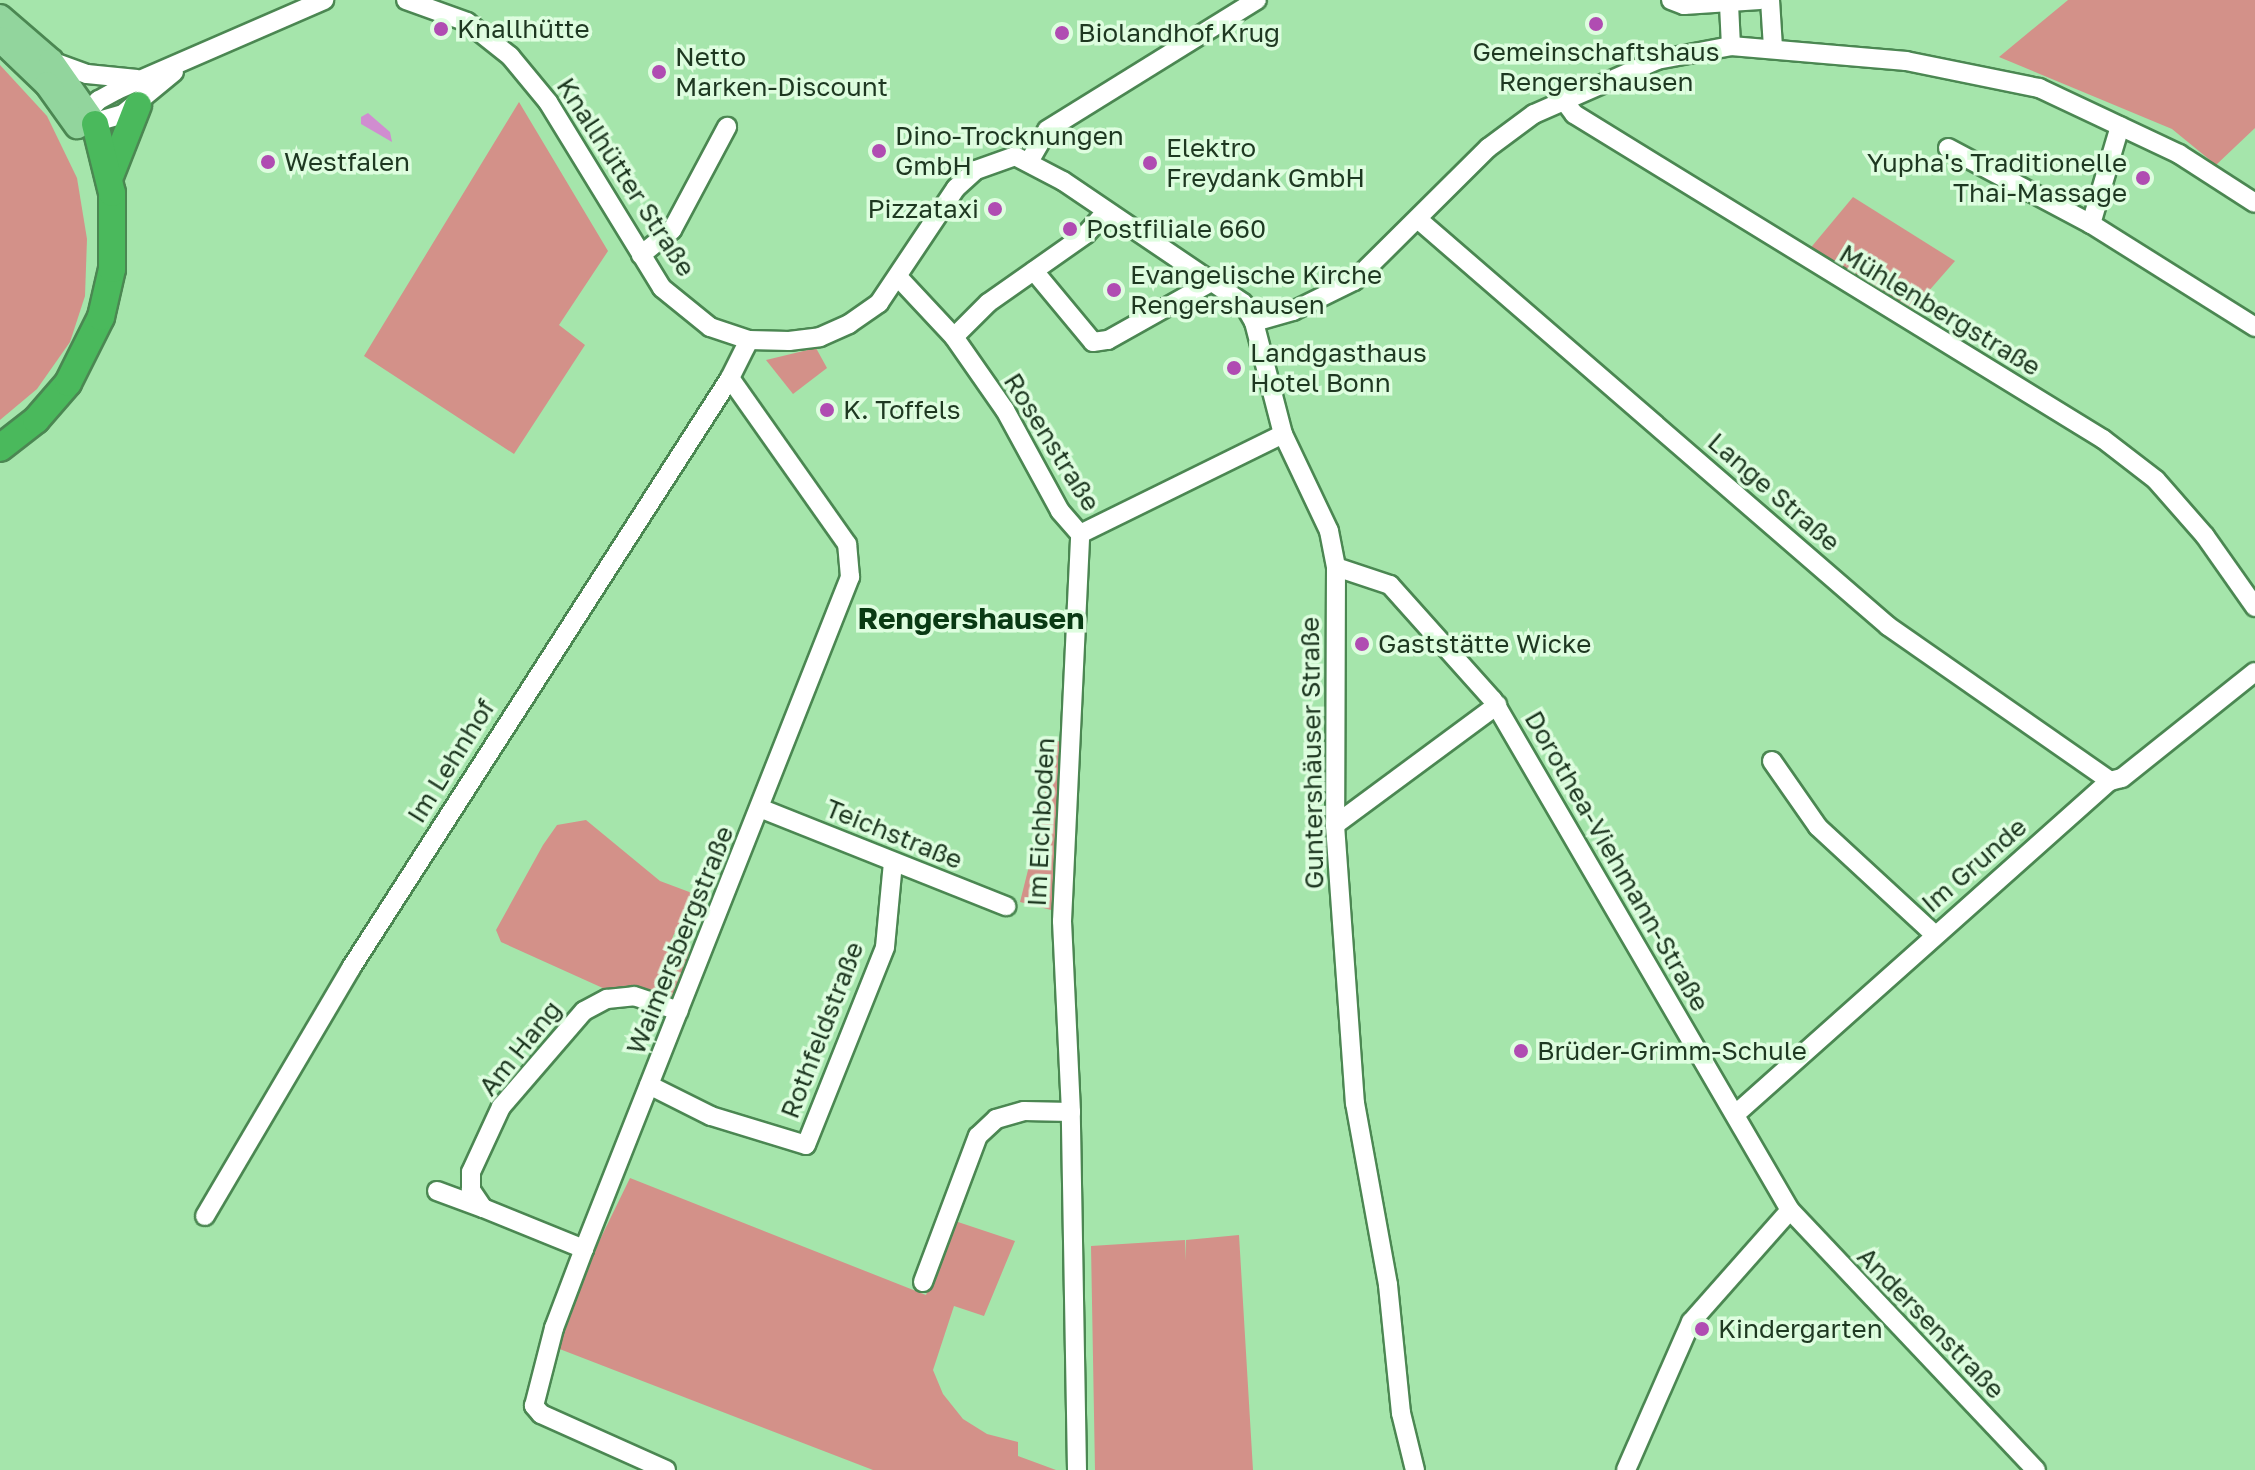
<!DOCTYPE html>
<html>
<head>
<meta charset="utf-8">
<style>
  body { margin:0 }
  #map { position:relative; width:2255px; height:1470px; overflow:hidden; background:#a5e5ab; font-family:"Golos Text",sans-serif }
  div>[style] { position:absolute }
  .green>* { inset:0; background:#d39189 }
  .water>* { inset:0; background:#d08dd0 }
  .roads { filter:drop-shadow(2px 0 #4b8752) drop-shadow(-2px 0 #4b8752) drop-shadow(0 2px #4b8752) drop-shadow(0 -2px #4b8752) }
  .minor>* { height:18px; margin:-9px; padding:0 9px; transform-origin:9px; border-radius:9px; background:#fff }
  .major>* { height:24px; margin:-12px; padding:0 12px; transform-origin:12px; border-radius:12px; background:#92d59d }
  .highway>* { height:26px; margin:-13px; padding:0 13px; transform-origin:13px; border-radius:13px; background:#4ab95c }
  .dots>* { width:22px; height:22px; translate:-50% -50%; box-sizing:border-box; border:4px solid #defddf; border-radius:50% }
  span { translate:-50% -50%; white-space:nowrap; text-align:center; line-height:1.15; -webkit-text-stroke:7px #defddf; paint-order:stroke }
  .poi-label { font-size:26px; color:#1e3821 }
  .left { translate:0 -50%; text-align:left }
  .right { translate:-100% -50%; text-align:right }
  .street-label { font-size:26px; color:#1e3821 }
  .quarter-label { font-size:30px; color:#093913; font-weight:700 }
</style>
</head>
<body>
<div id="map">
  <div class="green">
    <i style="clip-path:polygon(2068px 0,2255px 0,2255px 128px,2216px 165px,2172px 129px,1999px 57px)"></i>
    <i style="clip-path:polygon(0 65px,47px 116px,77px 178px,87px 239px,85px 296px,70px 342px,37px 389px,0 420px)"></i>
    <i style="clip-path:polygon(519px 102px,608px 251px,559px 325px,585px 345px,514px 454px,364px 356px)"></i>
    <i style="clip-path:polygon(1853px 197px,1955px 261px,1906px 317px,1808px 251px)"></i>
    <i style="clip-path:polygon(816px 348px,827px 368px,793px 394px,766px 360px)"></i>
    <i style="clip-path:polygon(1052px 740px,1068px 743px,1059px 912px,1020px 902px,1042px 814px)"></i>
    <i style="clip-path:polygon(586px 820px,660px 881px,708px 899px,706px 908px,692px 902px,673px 936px,672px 943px,694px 954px,671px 1003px,605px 989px,501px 942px,496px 930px,543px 845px,557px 825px)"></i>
    <i style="clip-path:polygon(630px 1178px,926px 1295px,955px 1221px,1015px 1241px,984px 1316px,954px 1306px,933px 1370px,943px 1394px,963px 1419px,987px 1434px,1018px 1442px,1018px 1456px,1056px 1470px,873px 1470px,557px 1348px,568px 1305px)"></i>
    <i style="clip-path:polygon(1239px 1235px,1253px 1470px,1095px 1470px,1091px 1246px,1185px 1240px,1186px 1261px,1186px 1240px)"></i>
  </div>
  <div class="water">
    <i style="clip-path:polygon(368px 113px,390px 132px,392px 142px,361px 124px,361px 117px)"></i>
  </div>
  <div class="roads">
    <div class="minor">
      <i style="left:406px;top:0;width:65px;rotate:19.8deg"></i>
      <i style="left:467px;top:22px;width:55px;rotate:38.3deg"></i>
      <i style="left:510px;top:56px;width:60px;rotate:50.4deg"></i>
      <i style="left:548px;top:102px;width:218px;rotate:58.5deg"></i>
      <i style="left:662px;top:288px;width:62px;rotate:39.1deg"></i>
      <i style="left:710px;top:327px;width:41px;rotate:18.4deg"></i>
      <i style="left:749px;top:340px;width:40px;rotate:1.4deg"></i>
      <i style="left:789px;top:341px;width:31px;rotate:-7deg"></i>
      <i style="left:820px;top:337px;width:32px;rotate:-24deg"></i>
      <i style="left:849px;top:324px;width:37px;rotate:-35deg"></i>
      <i style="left:879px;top:303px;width:138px;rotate:-56.2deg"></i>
      <i style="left:956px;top:188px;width:27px;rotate:-42deg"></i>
      <i style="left:976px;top:170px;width:41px;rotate:-19.7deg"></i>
      <i style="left:1015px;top:156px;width:54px;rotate:27.5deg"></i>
      <i style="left:1063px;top:181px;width:217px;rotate:34.1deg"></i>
      <i style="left:1243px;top:303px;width:22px;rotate:60deg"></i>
      <i style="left:1254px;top:322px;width:116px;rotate:75.5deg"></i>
      <i style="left:1283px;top:434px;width:107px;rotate:64.6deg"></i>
      <i style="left:1329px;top:531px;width:37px;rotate:79deg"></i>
      <i style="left:1336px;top:567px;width:258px;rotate:90.2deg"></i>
      <i style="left:1335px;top:825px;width:279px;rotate:85.9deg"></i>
      <i style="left:1355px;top:1103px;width:185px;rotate:79.7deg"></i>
      <i style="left:1388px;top:1285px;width:129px;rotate:84.2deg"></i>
      <i style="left:1401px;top:1413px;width:59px;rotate:76.2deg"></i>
      <i style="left:1671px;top:0;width:14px;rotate:21deg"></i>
      <i style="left:1684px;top:5px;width:76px;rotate:-3.8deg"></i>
      <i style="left:1770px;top:0;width:48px;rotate:86.4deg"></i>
      <i style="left:1729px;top:4px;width:42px;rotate:87.3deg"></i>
      <i style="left:51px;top:61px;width:38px;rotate:20deg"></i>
      <i style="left:87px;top:74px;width:50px;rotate:5.7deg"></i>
      <i style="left:1562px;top:98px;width:20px;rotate:53deg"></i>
      <i style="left:1574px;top:114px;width:621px;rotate:31.57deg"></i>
      <i style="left:2103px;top:439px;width:67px;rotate:37.7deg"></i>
      <i style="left:2156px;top:480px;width:74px;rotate:48.8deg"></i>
      <i style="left:2205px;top:536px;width:87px;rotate:54.8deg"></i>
      <i style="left:81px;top:119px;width:26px;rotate:-47deg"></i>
      <i style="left:99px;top:100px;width:21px;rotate:-29deg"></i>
      <i style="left:117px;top:90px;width:226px;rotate:-23.5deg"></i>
      <i style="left:85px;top:125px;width:40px;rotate:-16deg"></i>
      <i style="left:123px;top:114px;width:66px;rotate:-39.5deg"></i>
      <i style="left:1948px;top:148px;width:162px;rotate:28deg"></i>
      <i style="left:2091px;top:224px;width:194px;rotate:32.1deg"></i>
      <i style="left:1030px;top:160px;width:34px;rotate:-60deg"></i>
      <i style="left:1047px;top:130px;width:247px;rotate:-31.8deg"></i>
      <i style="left:1420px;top:221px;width:619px;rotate:40.87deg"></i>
      <i style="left:1888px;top:626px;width:271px;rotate:34.9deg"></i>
      <i style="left:2091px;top:224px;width:102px;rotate:-73.5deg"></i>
      <i style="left:641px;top:255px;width:40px;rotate:-39deg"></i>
      <i style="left:672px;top:230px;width:117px;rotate:-61.9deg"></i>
      <i style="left:1034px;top:271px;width:92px;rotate:50.3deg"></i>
      <i style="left:1093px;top:342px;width:15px;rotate:-8deg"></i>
      <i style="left:1108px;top:340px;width:120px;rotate:-29.3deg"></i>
      <i style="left:898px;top:277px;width:82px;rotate:47deg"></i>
      <i style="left:954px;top:337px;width:89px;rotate:55.1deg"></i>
      <i style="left:1005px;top:410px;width:115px;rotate:61.4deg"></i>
      <i style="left:1060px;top:511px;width:30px;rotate:49deg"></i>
      <i style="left:1254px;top:322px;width:41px;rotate:-15.8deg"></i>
      <i style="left:1293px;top:311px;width:68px;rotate:-26.2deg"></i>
      <i style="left:1354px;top:281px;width:189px;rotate:-44.8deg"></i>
      <i style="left:1488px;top:148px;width:57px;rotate:-36.5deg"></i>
      <i style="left:1534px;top:114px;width:134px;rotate:-23.7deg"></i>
      <i style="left:1657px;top:60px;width:75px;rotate:-10.7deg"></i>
      <i style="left:1731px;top:46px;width:176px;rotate:4.9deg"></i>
      <i style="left:1906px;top:61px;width:136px;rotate:11.5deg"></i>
      <i style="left:2039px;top:88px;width:155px;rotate:25.2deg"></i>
      <i style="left:2179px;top:154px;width:90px;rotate:32.8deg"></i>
      <i style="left:954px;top:337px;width:48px;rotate:-45deg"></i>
      <i style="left:988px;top:303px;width:120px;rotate:-35.1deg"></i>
      <i style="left:1086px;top:234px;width:30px;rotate:-48deg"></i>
      <i style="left:1080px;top:534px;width:226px;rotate:-26.2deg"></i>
      <i style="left:1336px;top:567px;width:57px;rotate:18.4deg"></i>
      <i style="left:1390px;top:585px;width:154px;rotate:48.2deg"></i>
      <i style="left:1493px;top:700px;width:590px;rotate:59.79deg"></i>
      <i style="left:1790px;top:1210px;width:358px;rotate:46.6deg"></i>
      <i style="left:1772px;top:761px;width:80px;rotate:55.1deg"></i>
      <i style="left:1818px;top:827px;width:158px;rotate:42.7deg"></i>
      <i style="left:762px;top:809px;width:263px;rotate:21.7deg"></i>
      <i style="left:1335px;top:825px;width:202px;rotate:-36.5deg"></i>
      <i style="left:649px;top:1085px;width:69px;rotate:26.6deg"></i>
      <i style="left:711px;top:1116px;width:99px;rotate:17deg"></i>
      <i style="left:806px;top:1145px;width:213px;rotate:-68.2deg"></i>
      <i style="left:885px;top:947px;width:85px;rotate:-84.6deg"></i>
      <i style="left:1738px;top:1112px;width:498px;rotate:-41.7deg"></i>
      <i style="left:2110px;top:781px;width:12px;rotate:-14deg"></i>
      <i style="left:2122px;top:778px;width:170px;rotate:-38.6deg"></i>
      <i style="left:437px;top:1191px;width:49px;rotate:20.3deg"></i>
      <i style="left:205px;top:1216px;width:288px;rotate:-59.5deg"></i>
      <i style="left:351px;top:968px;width:701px;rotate:-57.28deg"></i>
      <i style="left:730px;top:378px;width:42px;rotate:-63.4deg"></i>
      <i style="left:584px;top:1249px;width:109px;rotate:-157.9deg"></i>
      <i style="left:483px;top:1208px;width:22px;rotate:-124deg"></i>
      <i style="left:471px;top:1190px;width:18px;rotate:-90deg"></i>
      <i style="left:471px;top:1172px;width:72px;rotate:-65.2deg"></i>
      <i style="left:501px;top:1107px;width:127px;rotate:-49.2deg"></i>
      <i style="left:584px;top:1011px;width:26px;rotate:-28deg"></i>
      <i style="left:607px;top:999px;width:27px;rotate:-6deg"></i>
      <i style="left:634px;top:996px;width:47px;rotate:18.4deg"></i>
      <i style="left:923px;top:1282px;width:156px;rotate:-69.4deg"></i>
      <i style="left:978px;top:1136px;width:25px;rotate:-43deg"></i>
      <i style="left:996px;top:1119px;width:29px;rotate:-16deg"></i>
      <i style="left:1024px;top:1111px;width:47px;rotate:1.2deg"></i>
      <i style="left:666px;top:1470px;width:137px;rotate:-155.9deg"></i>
      <i style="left:541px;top:1414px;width:11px;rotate:-131deg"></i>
      <i style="left:534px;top:1406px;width:81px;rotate:-75.6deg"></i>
      <i style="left:554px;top:1328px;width:85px;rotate:-69.2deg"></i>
      <i style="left:584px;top:1249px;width:723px;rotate:-68.4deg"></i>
      <i style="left:850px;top:577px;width:33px;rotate:-95deg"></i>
      <i style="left:847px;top:544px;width:203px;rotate:-125.2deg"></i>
      <i style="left:1077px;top:1470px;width:358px;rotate:-91deg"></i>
      <i style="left:1071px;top:1112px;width:191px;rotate:-92.7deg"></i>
      <i style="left:1062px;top:921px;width:387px;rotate:-87.3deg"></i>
      <i style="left:1626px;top:1470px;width:162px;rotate:-66.3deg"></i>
      <i style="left:1691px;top:1322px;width:149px;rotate:-48.5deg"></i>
    </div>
    <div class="major">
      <i style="left:0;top:17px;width:67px;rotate:40.8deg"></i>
      <i style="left:51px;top:61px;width:77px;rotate:55.1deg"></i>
      <i style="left:0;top:39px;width:65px;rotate:43.8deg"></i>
      <i style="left:47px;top:84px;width:52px;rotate:54.5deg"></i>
    </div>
    <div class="highway">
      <i style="left:111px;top:174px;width:74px;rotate:-68.6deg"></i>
      <i style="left:0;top:448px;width:46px;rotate:-37.9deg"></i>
      <i style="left:36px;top:420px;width:49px;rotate:-49.1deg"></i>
      <i style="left:68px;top:383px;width:74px;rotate:-63.4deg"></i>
      <i style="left:101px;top:317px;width:49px;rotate:-77.1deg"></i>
      <i style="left:112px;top:269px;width:76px;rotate:-90deg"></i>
      <i style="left:112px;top:193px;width:71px;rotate:-103.8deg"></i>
    </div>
  </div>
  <div class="dots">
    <i style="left:1596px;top:24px;background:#b04cb2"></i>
    <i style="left:441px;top:29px;background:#b04cb2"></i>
    <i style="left:1062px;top:33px;background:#b04cb2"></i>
    <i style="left:659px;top:72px;background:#b04cb2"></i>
    <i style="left:879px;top:151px;background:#b04cb2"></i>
    <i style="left:268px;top:162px;background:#b04cb2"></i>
    <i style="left:1150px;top:163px;background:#b04cb2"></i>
    <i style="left:2143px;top:178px;background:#b04cb2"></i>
    <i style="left:995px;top:209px;background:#b04cb2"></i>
    <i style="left:1070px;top:229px;background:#b04cb2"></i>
    <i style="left:1114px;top:290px;background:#b04cb2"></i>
    <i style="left:1234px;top:368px;background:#b04cb2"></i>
    <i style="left:827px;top:410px;background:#b04cb2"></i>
    <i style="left:1362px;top:644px;background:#b04cb2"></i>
    <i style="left:1521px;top:1051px;background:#b04cb2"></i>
    <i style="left:1702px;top:1329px;background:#b04cb2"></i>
  </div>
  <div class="poi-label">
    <span class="left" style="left:457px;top:29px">Knallhütte</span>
    <span class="left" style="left:1078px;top:33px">Biolandhof Krug</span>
    <span style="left:1596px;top:67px">Gemeinschaftshaus<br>Rengershausen</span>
    <span class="left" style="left:675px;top:72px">Netto<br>Marken-Discount</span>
    <span class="left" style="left:895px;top:151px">Dino-Trocknungen<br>GmbH</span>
    <span class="left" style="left:1166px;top:163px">Elektro<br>Freydank GmbH</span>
    <span class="left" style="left:284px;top:162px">Westfalen</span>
    <span class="right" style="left:2127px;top:178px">Yupha's Traditionelle<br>Thai-Massage</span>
    <span class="right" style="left:979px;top:209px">Pizzataxi</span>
    <span class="left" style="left:1086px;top:229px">Postfiliale 660</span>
    <span class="left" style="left:1130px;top:290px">Evangelische Kirche<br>Rengershausen</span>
    <span class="left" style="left:1250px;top:368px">Landgasthaus<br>Hotel Bonn</span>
    <span class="left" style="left:843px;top:410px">K. Toffels</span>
    <span class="left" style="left:1378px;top:644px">Gaststätte Wicke</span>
    <span class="left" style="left:1537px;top:1051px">Brüder-Grimm-Schule</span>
    <span class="left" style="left:1718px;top:1329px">Kindergarten</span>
  </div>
  <div class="street-label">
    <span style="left:626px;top:177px;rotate:57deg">Knallhütter Straße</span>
    <span style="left:1940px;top:310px;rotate:31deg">Mühlenbergstraße</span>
    <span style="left:1052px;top:442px;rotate:58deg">Rosenstraße</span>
    <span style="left:1774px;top:492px;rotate:41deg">Lange Straße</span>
    <span style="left:1312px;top:753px;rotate:-91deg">Guntershäuser Straße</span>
    <span style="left:451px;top:761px;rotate:-58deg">Im Lehnhof</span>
    <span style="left:1041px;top:822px;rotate:-87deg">Im Eichboden</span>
    <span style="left:894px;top:834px;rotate:22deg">Teichstraße</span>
    <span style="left:1617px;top:861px;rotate:60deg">Dorothea-Viehmann-Straße</span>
    <span style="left:1974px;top:865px;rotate:-41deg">Im Grunde</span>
    <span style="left:680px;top:940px;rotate:-68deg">Waimersbergstraße</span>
    <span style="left:822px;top:1030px;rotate:-69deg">Rothfeldstraße</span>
    <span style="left:520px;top:1048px;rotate:-51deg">Am Hang</span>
    <span style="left:1931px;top:1323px;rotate:46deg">Andersenstraße</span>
  </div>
  <div class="quarter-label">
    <span style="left:971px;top:618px">Rengershausen</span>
  </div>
</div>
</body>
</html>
